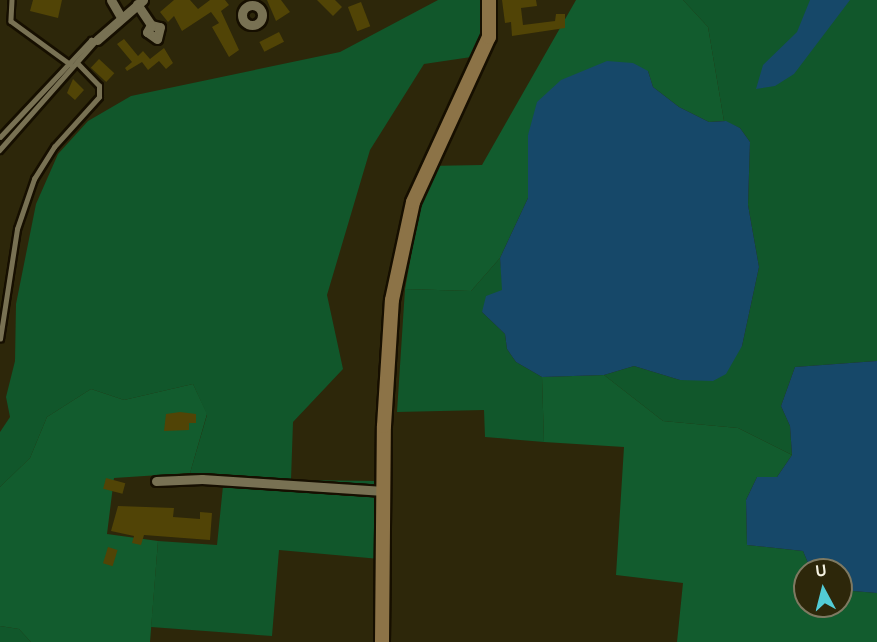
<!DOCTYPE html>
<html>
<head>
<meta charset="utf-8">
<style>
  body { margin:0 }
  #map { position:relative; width:877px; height:642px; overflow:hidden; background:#2d270a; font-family:Overpass,sans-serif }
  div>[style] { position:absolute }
  .green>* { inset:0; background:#11572b }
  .forest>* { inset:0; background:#125c2e }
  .water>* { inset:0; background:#164869 }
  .building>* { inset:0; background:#514406; transform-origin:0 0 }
  .roads { filter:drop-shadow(2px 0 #160f00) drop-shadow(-2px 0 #160f00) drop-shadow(0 2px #160f00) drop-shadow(0 -2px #160f00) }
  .lane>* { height:4.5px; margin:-2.25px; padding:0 2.25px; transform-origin:2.25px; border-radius:2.25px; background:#787153 }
  .street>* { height:9px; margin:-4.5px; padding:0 4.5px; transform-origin:4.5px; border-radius:4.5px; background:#787153 }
  .street>.ring { margin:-4.5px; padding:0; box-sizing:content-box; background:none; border:9px solid #787153; border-radius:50% }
  .secondary>* { height:14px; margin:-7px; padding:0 7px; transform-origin:7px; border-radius:7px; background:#8c7347 }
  span { translate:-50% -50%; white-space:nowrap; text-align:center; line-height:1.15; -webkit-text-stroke:5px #2d270a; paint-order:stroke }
  .north { position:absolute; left:793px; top:558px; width:60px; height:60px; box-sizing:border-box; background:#2d270a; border:2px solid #7e7961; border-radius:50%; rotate:353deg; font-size:16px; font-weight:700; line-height:24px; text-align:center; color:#f7f4e3 }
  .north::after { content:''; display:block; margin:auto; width:21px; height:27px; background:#52ccd6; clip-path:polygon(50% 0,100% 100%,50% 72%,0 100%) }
</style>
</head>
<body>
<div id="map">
  <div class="green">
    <i style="clip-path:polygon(438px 0,485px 0,478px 56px,424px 64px,370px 150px,327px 295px,343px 369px,293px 422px,291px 480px,378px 481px,380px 559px,279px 550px,272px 636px,151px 627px,158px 541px,217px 545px,224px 476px,190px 473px,207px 415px,193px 384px,124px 400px,91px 389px,47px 417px,30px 458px,0 487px,0 432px,10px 417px,6px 397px,15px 361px,16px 304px,36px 204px,58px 154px,88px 121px,131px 96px,340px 52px)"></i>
    <i style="clip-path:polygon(683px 0,877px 0,877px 361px,795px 367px,781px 406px,790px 426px,792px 455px,738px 428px,663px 421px,604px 375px,634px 366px,680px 380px,742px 346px,759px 267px,748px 205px,750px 142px,740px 128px,724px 121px,708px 27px)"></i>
    <i style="clip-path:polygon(500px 258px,503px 290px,482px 312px,505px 334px,507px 349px,516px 362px,542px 377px,544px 442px,485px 437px,484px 410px,397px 412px,405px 289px,471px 291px)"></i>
    <i style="clip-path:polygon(0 626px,19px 629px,31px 642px,0 642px)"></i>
  </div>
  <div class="forest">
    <i style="clip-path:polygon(576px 0,683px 0,708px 27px,724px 121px,709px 122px,679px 107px,653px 87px,648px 71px,528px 135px,528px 198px,500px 258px,471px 291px,405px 289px,427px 166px,482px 165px)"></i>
    <i style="clip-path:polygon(604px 375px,663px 421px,738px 428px,792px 455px,777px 477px,757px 477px,746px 500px,747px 545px,803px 551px,811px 570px,805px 570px,805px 606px,841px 606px,841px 590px,877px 593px,877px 642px,677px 642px,683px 583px,616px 575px,624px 447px,544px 442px,542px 377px)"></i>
    <i style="clip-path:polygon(193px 384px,207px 414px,190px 473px,114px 478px,107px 534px,158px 541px,150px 642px,31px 642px,19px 629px,0 626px,0 487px,30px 458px,47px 417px,91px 389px,124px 400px)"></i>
  </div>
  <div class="water">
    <i style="clip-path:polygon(810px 0,850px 0,794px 74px,775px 86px,756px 89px,763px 65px,797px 32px)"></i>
    <i style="clip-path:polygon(607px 61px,633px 63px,648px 71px,653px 87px,679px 107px,709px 122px,726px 121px,740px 128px,750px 142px,748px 205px,759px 267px,742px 346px,726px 374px,713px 381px,680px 380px,634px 366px,604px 375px,542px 377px,516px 362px,507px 349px,505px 334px,482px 312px,486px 296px,502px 290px,500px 258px,528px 198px,528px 135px,537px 102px,561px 80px)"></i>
    <i style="clip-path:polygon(877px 361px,877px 593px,841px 590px,841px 570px,811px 570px,803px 551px,747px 545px,746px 500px,757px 477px,777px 477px,792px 455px,790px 426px,781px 406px,795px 367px)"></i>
  </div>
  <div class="building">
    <i style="clip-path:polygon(33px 0,62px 0,58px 18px,30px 11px)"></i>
    <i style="clip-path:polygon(174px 0,190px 0,198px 9px,210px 0,225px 0,229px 5px,221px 11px,239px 50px,229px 57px,212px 27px,219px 23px,211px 12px,182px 31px,174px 16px,168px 22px,160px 12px)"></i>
    <i style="clip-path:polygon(267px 0,281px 0,290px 12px,276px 21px)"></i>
    <i style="clip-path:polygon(317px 0,335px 0,342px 7px,333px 16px)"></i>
    <i style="clip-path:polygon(502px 0,536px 0,537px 6px,521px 8px,523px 25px,555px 21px,556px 14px,565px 14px,565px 28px,512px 36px,511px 22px,505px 23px)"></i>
    <i style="left:361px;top:2px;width:26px;height:14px;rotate:69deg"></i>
    <i style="left:279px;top:32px;width:11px;height:22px;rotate:63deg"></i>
    <i style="clip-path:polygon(124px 39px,138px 56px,143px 51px,150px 59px,164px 48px,173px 63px,166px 69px,159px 61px,148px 70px,142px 62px,127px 71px,125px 68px,132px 62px,117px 44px)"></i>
    <i style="left:99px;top:59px;width:21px;height:12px;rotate:43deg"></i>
    <i style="clip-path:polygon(73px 79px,84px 90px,75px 100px,67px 93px)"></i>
    <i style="clip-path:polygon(180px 412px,196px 414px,196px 423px,189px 423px,189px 430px,164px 431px,166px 414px)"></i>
    <i style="left:106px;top:478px;width:20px;height:11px;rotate:15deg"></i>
    <i style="clip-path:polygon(118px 506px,174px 508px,173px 517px,200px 519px,200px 512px,212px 513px,210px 540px,144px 535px,141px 545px,132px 543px,134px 536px,111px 531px)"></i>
    <i style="left:108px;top:547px;width:10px;height:17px;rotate:17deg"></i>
  </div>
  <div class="roads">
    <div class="lane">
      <i style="left:12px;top:0;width:21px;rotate:93deg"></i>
      <i style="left:11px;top:21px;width:73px;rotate:36.1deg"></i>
      <i style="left:0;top:137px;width:133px;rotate:-46.8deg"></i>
      <i style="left:91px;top:40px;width:6px"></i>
      <i style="left:97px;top:40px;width:147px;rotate:131.4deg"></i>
      <i style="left:0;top:339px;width:111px;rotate:-81.2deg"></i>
      <i style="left:17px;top:229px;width:53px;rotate:-71.2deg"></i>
      <i style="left:34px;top:179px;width:38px;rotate:-58deg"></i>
      <i style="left:54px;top:147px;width:67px;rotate:-48deg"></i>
      <i style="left:99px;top:97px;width:11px;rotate:-90deg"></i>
      <i style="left:99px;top:86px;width:29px;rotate:-134deg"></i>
    </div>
    <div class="street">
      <i style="left:111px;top:0;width:20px;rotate:60deg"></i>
      <i style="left:137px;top:4px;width:25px;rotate:56deg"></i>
      <i class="ring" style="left:242px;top:5px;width:11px;height:11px"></i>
      <i style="left:151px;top:25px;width:9px;rotate:13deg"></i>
      <i style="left:160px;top:27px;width:12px;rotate:104deg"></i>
      <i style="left:157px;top:39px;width:12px;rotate:-145deg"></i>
      <i style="left:147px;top:32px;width:8px;rotate:-60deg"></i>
      <i style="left:97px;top:40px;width:61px;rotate:-41deg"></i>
      <i style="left:156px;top:481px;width:46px;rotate:-2.5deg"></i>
      <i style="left:202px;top:479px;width:182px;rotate:3.8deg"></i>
    </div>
    <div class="secondary">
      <i style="left:382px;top:642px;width:216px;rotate:-89.5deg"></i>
      <i style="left:384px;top:426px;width:126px;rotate:-86.4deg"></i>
      <i style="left:392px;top:300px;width:100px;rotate:-77.9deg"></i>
      <i style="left:413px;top:202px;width:182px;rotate:-65.3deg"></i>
      <i style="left:489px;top:37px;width:37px;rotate:-90deg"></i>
    </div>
  </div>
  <div class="north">U</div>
</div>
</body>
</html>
